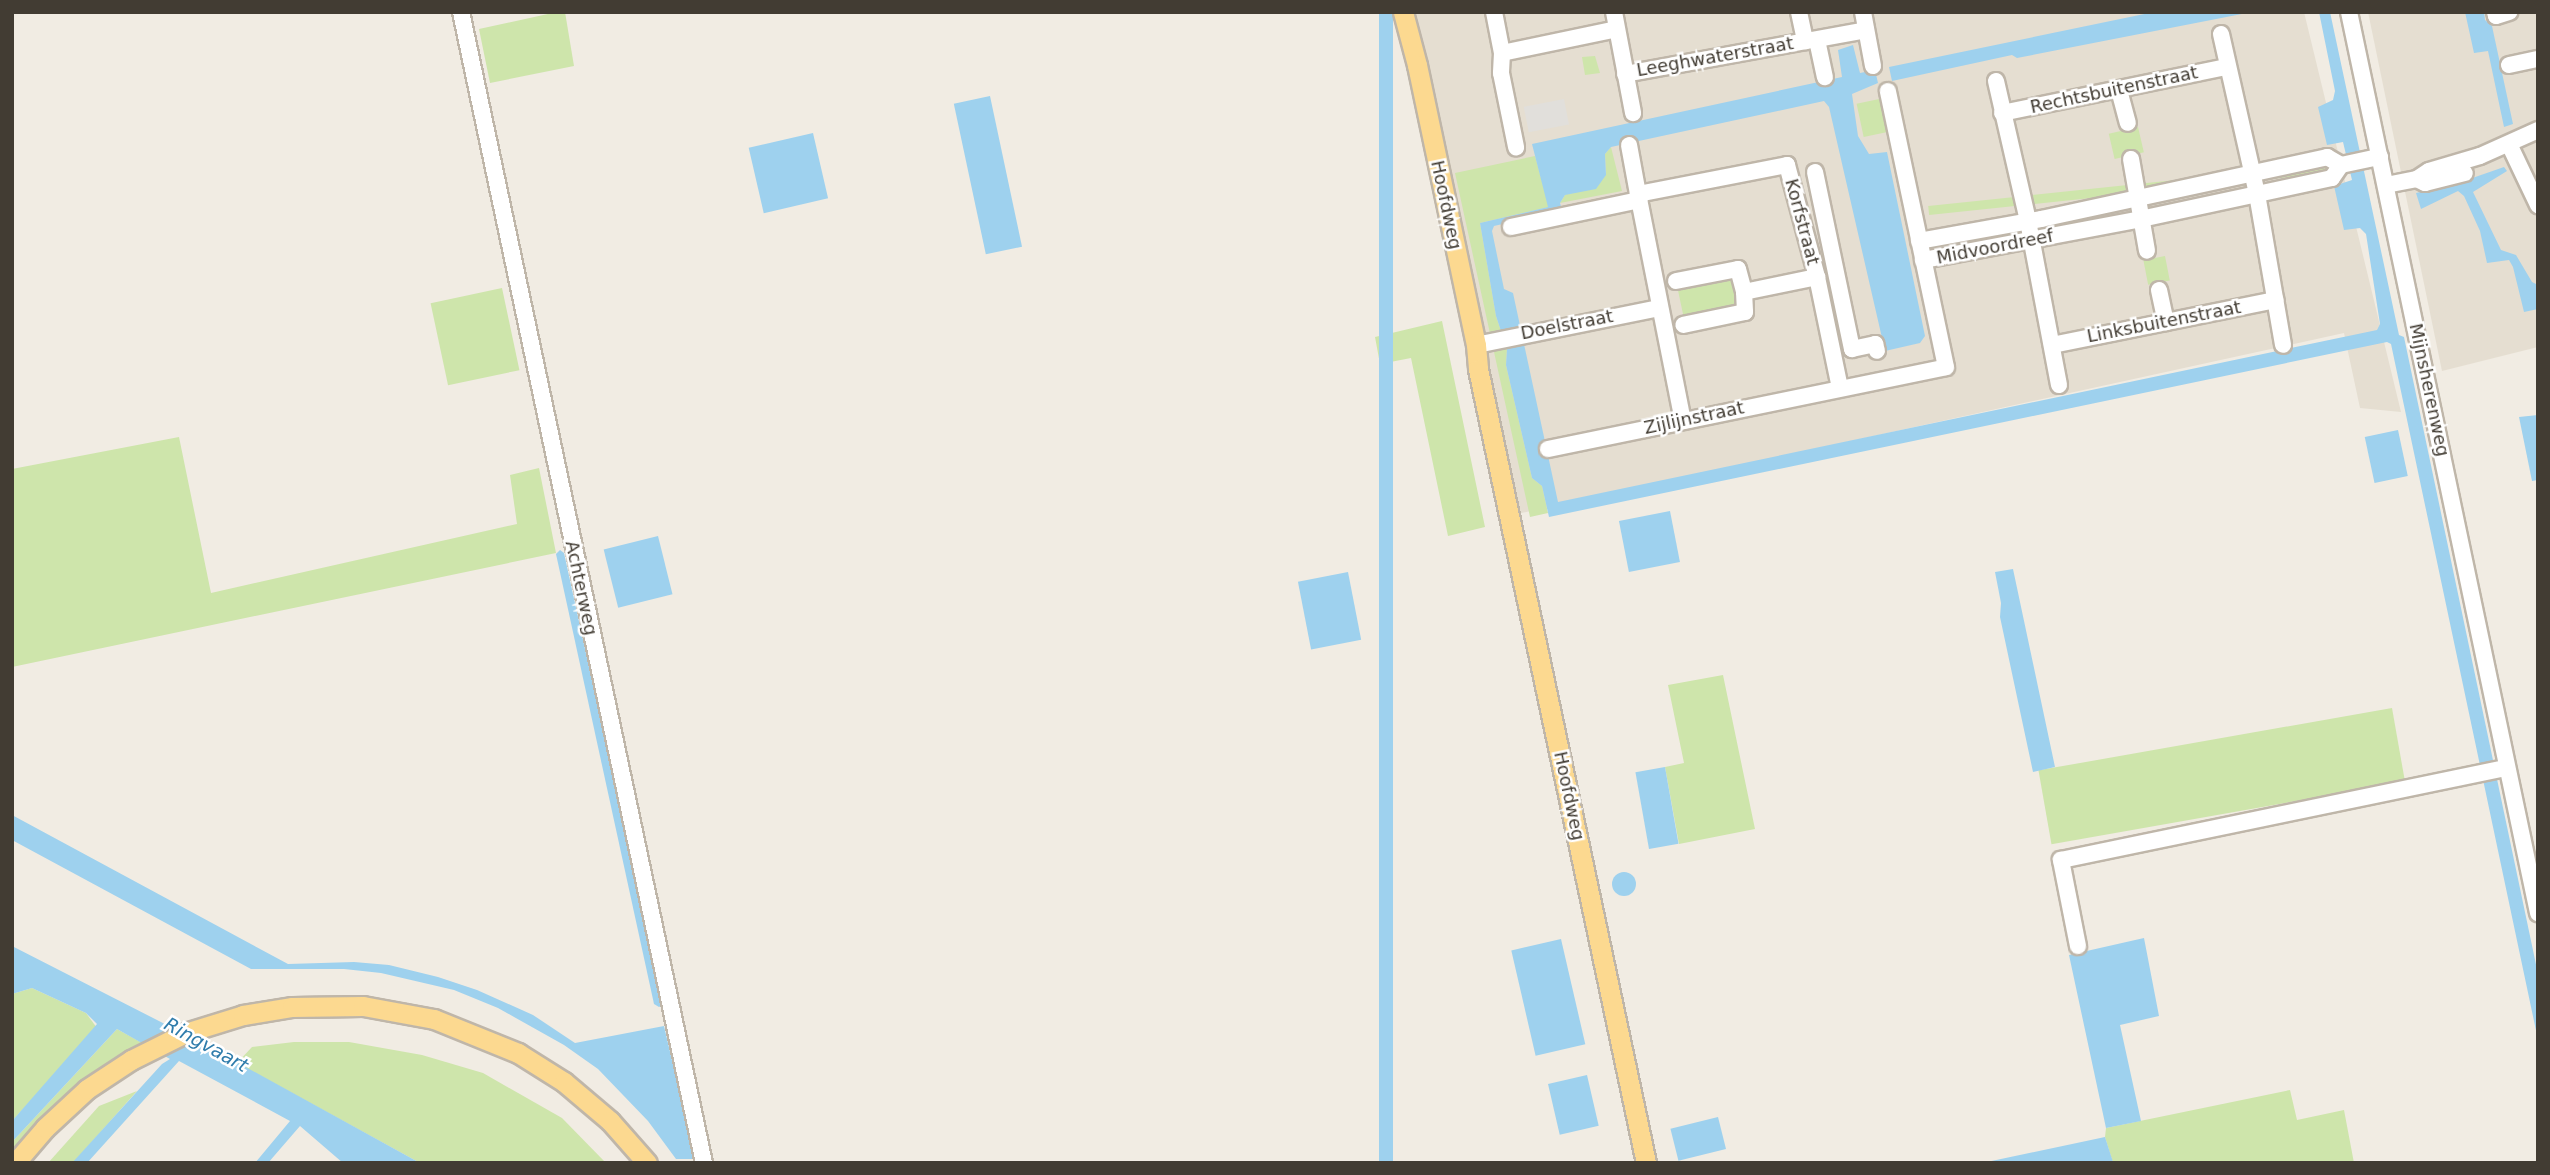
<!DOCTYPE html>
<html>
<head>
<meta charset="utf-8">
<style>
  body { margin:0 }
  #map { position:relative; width:2550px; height:1175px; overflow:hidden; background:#f1ece3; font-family:"DejaVu Sans",sans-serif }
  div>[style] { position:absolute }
  .residential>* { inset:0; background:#e5ded1 }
  .green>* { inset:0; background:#cee5ab; transform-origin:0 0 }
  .parking>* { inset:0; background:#e1dfdb; transform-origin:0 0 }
  .water>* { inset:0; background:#9ed1ee; transform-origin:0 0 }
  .round { border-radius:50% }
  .roads { filter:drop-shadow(2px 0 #bfb6a9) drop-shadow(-2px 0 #bfb6a9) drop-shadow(0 2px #bfb6a9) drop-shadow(0 -2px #bfb6a9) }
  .minor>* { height:16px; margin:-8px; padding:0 8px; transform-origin:8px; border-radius:8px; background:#fff }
  .major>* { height:19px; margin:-9.5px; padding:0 9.5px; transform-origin:9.5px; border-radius:9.5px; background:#fcd990 }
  span { translate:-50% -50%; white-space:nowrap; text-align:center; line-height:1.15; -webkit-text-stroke:5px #fff; paint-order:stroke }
  .street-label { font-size:18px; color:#423c33 }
  .water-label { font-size:19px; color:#2f7cab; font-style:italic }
  .frame { position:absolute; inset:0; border:14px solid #423c33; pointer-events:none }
</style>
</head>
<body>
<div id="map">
  <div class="residential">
    <i style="clip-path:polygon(1410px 12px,2304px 12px,2401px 412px,2360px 408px,2344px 333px,1517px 514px,1457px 198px)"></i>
    <i style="clip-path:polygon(2368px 12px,2538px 12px,2538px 347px,2442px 371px)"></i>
  </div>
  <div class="green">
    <i style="clip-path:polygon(557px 12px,565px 12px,574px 66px,490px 83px,479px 29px)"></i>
    <i style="clip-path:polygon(1595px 56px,1600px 73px,1585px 75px,1582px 57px)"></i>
    <i style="left:1884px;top:98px;width:34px;height:28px;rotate:78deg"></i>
    <i style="left:2138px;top:127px;width:26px;height:30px;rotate:77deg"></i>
    <i style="clip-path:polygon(1611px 147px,1622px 191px,1560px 203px,1565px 195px,1606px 173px,1605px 154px)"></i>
    <i style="clip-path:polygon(1535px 156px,1549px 207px,1480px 223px,1496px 316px,1507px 349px,1506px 365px,1532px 478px,1542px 486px,1548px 513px,1530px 517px,1455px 173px)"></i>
    <i style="left:2328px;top:164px;width:9px;height:402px;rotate:84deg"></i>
    <i style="left:2165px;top:256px;width:25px;height:22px;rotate:79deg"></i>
    <i style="left:1733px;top:275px;width:33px;height:57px;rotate:78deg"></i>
    <i style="left:502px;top:288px;width:84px;height:73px;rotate:78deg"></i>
    <i style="clip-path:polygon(1442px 321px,1485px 527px,1448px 536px,1411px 358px,1380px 364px,1375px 337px)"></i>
    <i style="clip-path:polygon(179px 437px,211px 593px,517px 524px,510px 475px,539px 468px,556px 553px,12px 667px,12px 469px)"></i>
    <i style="clip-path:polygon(1723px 675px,1755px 829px,1679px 844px,1665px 767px,1684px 763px,1668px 685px)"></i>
    <i style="left:2392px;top:708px;width:75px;height:359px;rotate:80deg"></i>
    <i style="clip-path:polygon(32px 988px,86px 1013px,97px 1028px,12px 1121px,12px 994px)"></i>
    <i style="clip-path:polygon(117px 1029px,144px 1044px,12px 1155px,12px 1142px)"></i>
    <i style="clip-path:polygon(294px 1042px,349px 1042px,422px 1055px,483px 1073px,562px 1118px,606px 1163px,420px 1163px,237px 1063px,252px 1047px)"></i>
    <i style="clip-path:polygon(2290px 1090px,2297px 1120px,2344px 1110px,2354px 1163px,2113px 1163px,2105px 1137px,2106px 1128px)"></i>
    <i style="clip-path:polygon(137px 1091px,73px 1163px,48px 1163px,99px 1106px)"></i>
  </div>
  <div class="parking">
    <i style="left:1564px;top:99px;width:26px;height:41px;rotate:79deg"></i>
  </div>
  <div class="water">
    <i style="left:1379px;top:12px;width:14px;height:1176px"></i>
    <i style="clip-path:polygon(2154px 12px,2252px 12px,2017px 58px,2012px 55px,1892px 81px,1889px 67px)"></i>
    <i style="clip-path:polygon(2319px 12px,2330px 12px,2399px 335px,2404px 337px,2538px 974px,2538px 1040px,2391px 344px,2387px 342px,1549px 517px,1542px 486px,1532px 478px,1506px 365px,1507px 349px,1496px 316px,1480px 223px,1548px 207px,1532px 144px,1842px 77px,1838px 50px,1853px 45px,1860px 73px,1875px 70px,1878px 83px,1852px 94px,1858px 136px,1869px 154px,1887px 152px,1925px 336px,1920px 343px,1885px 351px,1829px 107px,1824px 101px,1611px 147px,1605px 154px,1606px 175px,1596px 189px,1565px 195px,1560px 203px,1562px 210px,1494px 226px,1492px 231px,1504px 289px,1513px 293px,1558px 502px,2377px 330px,2380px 324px,2366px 234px,2360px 228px,2344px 230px,2334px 186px,2352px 180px,2343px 142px,2327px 145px,2318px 107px,2333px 100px,2335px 91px)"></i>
    <i style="clip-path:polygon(2465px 12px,2484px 12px,2485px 20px,2492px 26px,2513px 124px,2504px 127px,2488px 51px,2474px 53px)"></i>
    <i style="left:990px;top:96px;width:154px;height:37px;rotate:78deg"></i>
    <i style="left:813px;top:133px;width:67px;height:66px;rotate:77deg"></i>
    <i style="clip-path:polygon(2504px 167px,2507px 171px,2473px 192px,2501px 250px,2516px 255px,2532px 282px,2538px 285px,2538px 309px,2524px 312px,2513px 267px,2509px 260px,2487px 263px,2480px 231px,2464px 196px,2458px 191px,2421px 209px,2416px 193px,2458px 183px)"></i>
    <i style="clip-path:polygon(2538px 415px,2538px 480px,2532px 481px,2519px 417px)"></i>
    <i style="left:2398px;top:430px;width:47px;height:34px;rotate:78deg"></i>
    <i style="left:1670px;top:511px;width:52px;height:52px;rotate:79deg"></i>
    <i style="left:658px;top:536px;width:60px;height:56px;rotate:76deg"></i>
    <i style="clip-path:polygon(560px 550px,564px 553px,663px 1005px,659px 1007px,654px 1004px,556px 554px)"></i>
    <i style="clip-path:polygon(2013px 569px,2055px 767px,2033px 772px,2000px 617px,2001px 603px,1995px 572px)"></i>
    <i style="left:1348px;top:572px;width:69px;height:51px;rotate:79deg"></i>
    <i style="left:1665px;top:767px;width:78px;height:30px;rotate:80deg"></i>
    <i style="clip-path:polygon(12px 815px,288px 964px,354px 962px,389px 965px,438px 977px,477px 990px,533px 1015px,575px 1043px,664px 1026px,695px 1159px,676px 1159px,648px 1121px,598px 1069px,564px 1045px,498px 1008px,454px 990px,381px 973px,344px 969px,251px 969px,12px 840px)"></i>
    <i class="round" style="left:1612px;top:872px;width:24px;height:24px"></i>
    <i style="clip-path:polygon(2144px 938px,2159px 1016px,2120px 1025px,2141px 1121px,2106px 1128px,2069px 955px)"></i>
    <i style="left:1561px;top:939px;width:108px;height:51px;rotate:77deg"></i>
    <i style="clip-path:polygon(12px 946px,204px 1044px,420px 1163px,343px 1163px,300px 1126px,268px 1163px,255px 1163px,290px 1121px,179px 1061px,87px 1163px,72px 1163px,162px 1064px,170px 1059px,117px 1029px,12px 1142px,12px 1121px,97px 1024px,86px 1013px,32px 988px,12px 994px)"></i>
    <i style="left:1587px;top:1075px;width:52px;height:40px;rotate:77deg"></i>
    <i style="left:1718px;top:1117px;width:33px;height:49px;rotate:76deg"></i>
    <i style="clip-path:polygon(2105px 1137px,2113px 1162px,1982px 1163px)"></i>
  </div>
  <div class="roads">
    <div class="minor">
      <i style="left:461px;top:12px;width:1176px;rotate:78.08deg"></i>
      <i style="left:1494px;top:12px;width:42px;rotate:79deg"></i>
      <i style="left:1502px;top:53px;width:20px;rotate:93deg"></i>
      <i style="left:1501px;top:73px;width:76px;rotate:78.5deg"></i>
      <i style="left:1614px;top:12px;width:103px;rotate:79.3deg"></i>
      <i style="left:1799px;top:12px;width:30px;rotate:78deg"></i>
      <i style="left:1863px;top:12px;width:55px;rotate:79.5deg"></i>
      <i style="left:2349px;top:12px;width:921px;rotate:78.15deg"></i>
      <i style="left:2495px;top:12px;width:4px;rotate:76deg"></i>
      <i style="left:2496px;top:16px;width:14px;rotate:-17deg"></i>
      <i style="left:2221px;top:34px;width:164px;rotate:77.3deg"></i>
      <i style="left:2257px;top:194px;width:153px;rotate:80.2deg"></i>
      <i style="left:1817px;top:40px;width:38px;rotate:78deg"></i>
      <i style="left:1502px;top:53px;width:117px;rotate:-11.8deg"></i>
      <i style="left:2509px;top:65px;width:30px;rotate:-12deg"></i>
      <i style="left:1625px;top:74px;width:245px;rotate:-10.3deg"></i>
      <i style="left:1996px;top:81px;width:144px;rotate:77.1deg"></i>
      <i style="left:2028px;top:221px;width:167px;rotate:79.3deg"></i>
      <i style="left:2119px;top:90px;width:34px;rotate:75deg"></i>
      <i style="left:2002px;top:113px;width:230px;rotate:-11.6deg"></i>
      <i style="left:2509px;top:144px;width:68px;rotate:64.6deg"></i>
      <i style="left:1629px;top:145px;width:50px;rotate:79.6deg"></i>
      <i style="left:1638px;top:194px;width:152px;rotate:-11deg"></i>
      <i style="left:1787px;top:165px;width:116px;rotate:75deg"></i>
      <i style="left:1817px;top:277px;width:113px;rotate:78.3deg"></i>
      <i style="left:2131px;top:159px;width:93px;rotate:80.1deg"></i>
      <i style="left:2341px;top:165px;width:40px;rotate:-12deg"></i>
      <i style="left:1815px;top:172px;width:181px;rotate:78.2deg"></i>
      <i style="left:1852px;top:349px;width:24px;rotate:-12deg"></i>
      <i style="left:1875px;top:344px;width:7px;rotate:74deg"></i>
      <i style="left:2417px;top:179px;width:9px;rotate:27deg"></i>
      <i style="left:2425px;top:183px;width:41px;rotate:-14deg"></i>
      <i style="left:2386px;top:185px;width:32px;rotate:-11deg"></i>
      <i style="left:2417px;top:179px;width:14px;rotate:-34deg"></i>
      <i style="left:2429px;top:171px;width:53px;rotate:-16.4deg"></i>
      <i style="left:2480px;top:156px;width:64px;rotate:-24.1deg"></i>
      <i style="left:1638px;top:194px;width:231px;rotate:78.8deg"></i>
      <i style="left:1511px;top:227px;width:131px;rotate:-11.9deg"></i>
      <i style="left:1919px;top:241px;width:124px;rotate:-10.2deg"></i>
      <i style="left:2041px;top:219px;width:293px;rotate:-12.2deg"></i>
      <i style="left:2327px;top:157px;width:16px;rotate:30deg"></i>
      <i style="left:2341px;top:165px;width:16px;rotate:125deg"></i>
      <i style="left:2332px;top:178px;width:195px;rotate:167.9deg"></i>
      <i style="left:2141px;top:219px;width:222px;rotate:169.3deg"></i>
      <i style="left:1676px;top:281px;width:63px;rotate:-11deg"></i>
      <i style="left:1738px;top:269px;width:24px;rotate:75deg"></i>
      <i style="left:1744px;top:292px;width:20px;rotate:87deg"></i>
      <i style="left:1745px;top:312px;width:63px;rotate:168.2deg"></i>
      <i style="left:2159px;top:290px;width:33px;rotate:78deg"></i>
      <i style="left:1744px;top:292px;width:75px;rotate:-11.6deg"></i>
      <i style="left:1476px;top:345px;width:187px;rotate:-11.4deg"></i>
      <i style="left:2052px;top:345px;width:228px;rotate:-11.4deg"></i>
      <i style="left:1548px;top:449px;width:406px;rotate:-11.6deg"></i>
      <i style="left:1946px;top:367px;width:282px;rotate:-101.9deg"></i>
      <i style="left:2078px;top:946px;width:88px;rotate:-101.2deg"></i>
      <i style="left:2061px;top:860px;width:455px;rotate:-11.7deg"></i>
    </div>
    <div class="major">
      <i style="left:1403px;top:12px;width:55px;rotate:75.2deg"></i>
      <i style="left:1417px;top:65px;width:286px;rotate:78.1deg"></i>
      <i style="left:1476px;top:345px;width:24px;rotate:85deg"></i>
      <i style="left:1478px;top:369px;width:812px;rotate:78.05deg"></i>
      <i style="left:15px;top:1163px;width:46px;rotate:-49.4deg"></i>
      <i style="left:45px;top:1128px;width:57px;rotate:-42.9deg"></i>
      <i style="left:87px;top:1089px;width:53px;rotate:-33.4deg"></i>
      <i style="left:131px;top:1060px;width:60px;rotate:-26.6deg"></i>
      <i style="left:185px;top:1033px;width:61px;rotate:-17.2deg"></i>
      <i style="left:243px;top:1015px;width:50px;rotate:-9.3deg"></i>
      <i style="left:292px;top:1007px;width:71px;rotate:-0.8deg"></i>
      <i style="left:363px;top:1006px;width:72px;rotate:10.4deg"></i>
      <i style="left:434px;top:1019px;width:91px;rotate:22deg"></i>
      <i style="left:518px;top:1053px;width:54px;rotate:32.2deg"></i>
      <i style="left:564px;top:1082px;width:60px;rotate:40.3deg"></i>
      <i style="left:610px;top:1121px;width:56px;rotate:48.6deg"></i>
    </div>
  </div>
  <div class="street-label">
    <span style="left:1715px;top:57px;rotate:-10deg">Leeghwaterstraat</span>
    <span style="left:2114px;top:90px;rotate:-12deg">Rechtsbuitenstraat</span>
    <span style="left:1446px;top:205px;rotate:78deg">Hoofdweg</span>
    <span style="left:1802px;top:222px;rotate:75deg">Korfstraat</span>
    <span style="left:1995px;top:247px;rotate:-11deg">Midvoordreef</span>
    <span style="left:2164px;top:322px;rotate:-11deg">Linksbuitenstraat</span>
    <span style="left:1567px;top:325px;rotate:-11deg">Doelstraat</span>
    <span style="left:2429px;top:390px;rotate:78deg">Mijnsherenweg</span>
    <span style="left:1694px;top:418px;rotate:-12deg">Zijlijnstraat</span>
    <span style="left:581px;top:588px;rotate:78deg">Achterweg</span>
    <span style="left:1569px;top:796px;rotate:78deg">Hoofdweg</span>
  </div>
  <div class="water-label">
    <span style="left:206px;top:1045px;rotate:29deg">Ringvaart</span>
  </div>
  <div class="frame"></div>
</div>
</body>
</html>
